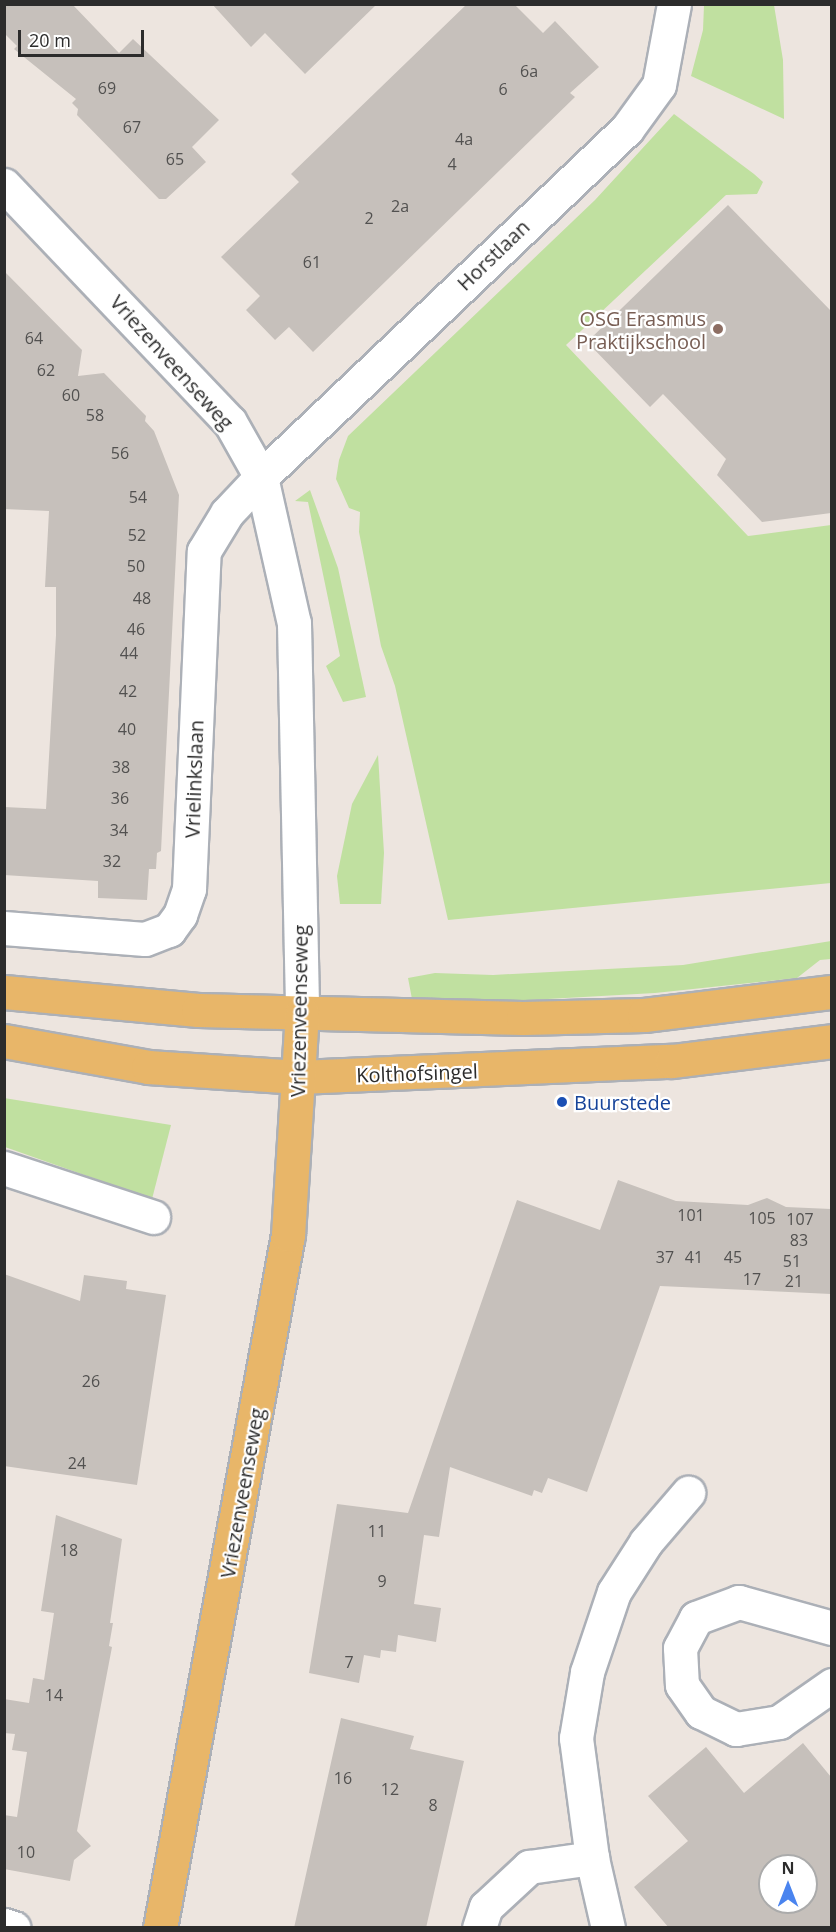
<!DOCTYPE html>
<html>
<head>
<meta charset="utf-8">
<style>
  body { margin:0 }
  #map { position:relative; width:836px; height:1932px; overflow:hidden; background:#ede5df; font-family:"Open Sans",sans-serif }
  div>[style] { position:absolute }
  .green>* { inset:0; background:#c0e0a0 }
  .building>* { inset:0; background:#c6c0bb }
  .roads { filter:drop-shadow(2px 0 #acb0b7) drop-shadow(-2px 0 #acb0b7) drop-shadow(0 2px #acb0b7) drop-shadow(0 -2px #acb0b7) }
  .minor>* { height:33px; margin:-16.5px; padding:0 16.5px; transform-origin:16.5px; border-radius:16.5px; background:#fff }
  .major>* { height:33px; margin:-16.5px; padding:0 16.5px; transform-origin:16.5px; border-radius:16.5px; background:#e8b669 }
  .dots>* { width:16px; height:16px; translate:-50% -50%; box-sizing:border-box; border:3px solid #fff; border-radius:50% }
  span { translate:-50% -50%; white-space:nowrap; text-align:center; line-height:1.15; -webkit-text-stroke:4.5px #fff; paint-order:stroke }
  .number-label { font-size:16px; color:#525150 }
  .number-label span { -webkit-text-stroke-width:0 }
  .street-label { font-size:20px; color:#2c2c2c }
  .education-label { font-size:20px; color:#785e54 }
  .right { translate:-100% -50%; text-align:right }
  .transit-label { font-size:20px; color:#164399 }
  .left { translate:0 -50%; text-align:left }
  .frame { position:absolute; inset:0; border:6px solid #2c2c2c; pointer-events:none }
  .north { position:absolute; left:758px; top:1854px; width:60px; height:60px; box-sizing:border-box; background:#fff; border:2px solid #ababab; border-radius:50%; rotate:0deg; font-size:16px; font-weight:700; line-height:24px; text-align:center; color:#2c2c2c }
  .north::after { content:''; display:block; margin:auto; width:21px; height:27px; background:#4a84ef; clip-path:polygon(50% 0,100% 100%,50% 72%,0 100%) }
  .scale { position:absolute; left:18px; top:30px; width:126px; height:27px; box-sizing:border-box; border:3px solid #2c2c2c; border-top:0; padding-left:8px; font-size:18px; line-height:21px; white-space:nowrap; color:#2c2c2c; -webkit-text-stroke:4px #fff; paint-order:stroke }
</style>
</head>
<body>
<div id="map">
  <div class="green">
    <i style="clip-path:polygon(704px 5px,774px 5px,783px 60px,784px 119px,691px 76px,703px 30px)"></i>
    <i style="clip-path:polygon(674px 114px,754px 174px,763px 182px,757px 194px,726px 195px,566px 345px,748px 536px,831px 525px,831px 883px,448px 920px,395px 686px,381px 646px,359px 532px,360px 512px,349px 508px,336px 479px,339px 460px,348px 436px,595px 200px)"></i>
    <i style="clip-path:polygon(310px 490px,338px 568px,366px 697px,343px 702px,326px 666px,340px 656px,308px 502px,295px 501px)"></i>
    <i style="clip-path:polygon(378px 755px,384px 853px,381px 904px,340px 904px,337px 876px,352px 804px)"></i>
    <i style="clip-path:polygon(831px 941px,831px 959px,820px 960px,797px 978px,655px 993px,512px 1001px,412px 999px,408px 978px,435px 973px,493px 975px,683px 965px)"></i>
    <i style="clip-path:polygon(4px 1098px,171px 1125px,152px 1199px,5px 1147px)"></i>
  </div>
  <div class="building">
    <i style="clip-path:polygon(4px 4px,72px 4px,119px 53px,133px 39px,219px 120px,192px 147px,206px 162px,166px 199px,159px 199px,77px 115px,78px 109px,72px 103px,76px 99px,14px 49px,17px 46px,4px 33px)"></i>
    <i style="clip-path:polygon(212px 4px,377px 4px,305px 74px,265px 33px,251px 47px)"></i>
    <i style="clip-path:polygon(467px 4px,514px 4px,543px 33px,555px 21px,599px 67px,570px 93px,575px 97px,313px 352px,289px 327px,275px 340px,246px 310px,260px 296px,221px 257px,299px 182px,291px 174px)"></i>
    <i style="clip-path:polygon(728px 205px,831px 311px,831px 513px,762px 522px,717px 475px,726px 459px,663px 394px,650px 407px,587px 342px)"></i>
    <i style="clip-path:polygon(4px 271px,82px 350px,78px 376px,104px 373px,146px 416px,145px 421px,154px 431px,179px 495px,161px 851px,157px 853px,156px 869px,149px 869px,147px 900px,98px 898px,98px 881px,4px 875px,4px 807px,46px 809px,56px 635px,56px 587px,45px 587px,49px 511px,4px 509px)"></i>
    <i style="clip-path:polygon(618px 1180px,676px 1201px,748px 1205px,767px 1198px,786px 1207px,831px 1209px,831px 1294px,660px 1286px,587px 1492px,548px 1478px,542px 1493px,534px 1490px,532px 1496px,450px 1467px,439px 1537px,424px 1535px,414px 1604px,441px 1608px,436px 1642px,398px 1635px,396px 1652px,381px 1650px,380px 1658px,364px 1655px,359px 1683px,309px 1673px,337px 1504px,408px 1513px,517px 1200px,600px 1230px)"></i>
    <i style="clip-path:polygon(4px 1274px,80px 1301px,84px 1275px,127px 1281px,126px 1289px,166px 1295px,137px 1485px,4px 1466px)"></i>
    <i style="clip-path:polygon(56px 1515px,122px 1539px,110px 1623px,113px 1623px,109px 1646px,112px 1647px,77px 1831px,91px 1846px,74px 1860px,70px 1881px,4px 1869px,4px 1815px,17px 1817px,27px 1752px,12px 1750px,15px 1734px,4px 1733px,4px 1699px,29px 1703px,33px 1678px,44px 1680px,54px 1613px,41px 1611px)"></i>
    <i style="clip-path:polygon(341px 1718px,414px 1736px,410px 1749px,464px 1761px,426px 1928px,294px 1928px)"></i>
    <i style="clip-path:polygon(evenodd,803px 1743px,831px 1777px,831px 1928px,669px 1928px,634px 1887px,688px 1841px,648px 1796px,706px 1747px,744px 1793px,803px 1743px,770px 1866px,806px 1866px,806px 1902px,770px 1902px,770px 1866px)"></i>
  </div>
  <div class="roads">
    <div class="minor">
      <i style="left:4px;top:185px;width:327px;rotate:46.4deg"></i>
      <i style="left:230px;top:422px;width:63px;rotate:60.6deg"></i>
      <i style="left:261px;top:477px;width:150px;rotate:77.3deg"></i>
      <i style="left:294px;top:623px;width:389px;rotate:88.8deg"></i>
      <i style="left:4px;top:928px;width:141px;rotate:4.5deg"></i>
      <i style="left:145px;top:939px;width:26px;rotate:-21deg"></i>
      <i style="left:169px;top:930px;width:19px;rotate:-54deg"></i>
      <i style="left:180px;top:915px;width:28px;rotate:-71deg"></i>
      <i style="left:189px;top:889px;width:338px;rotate:-87.5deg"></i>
      <i style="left:204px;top:551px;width:44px;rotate:-58.8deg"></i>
      <i style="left:227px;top:513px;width:50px;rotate:-46.6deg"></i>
      <i style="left:261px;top:477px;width:505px;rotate:-43.56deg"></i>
      <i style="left:627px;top:129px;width:54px;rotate:-54deg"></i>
      <i style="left:659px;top:85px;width:82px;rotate:-79.5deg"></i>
      <i style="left:4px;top:1168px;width:157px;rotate:18.2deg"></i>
      <i style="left:832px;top:1628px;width:97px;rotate:-164.4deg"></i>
      <i style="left:739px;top:1602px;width:46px;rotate:159.6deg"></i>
      <i style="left:696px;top:1618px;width:34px;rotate:118deg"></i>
      <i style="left:680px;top:1648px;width:37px;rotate:87deg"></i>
      <i style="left:682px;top:1685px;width:33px;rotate:55deg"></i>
      <i style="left:701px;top:1712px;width:39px;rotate:26deg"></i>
      <i style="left:736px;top:1729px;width:44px;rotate:-9.2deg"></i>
      <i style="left:779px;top:1722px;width:65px;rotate:-34.9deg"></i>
      <i style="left:4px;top:1925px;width:10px;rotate:17deg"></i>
      <i style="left:479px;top:1928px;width:22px;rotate:-72deg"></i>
      <i style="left:486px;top:1907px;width:59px;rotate:-42.9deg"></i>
      <i style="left:529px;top:1867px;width:64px;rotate:-8.1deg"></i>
      <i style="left:608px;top:1928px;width:72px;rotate:-102.9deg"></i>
      <i style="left:592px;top:1858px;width:121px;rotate:-97.6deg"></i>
      <i style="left:576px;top:1738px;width:67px;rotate:-80.5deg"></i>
      <i style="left:587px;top:1672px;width:84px;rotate:-71.4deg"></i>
      <i style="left:614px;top:1592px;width:59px;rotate:-57.4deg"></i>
      <i style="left:646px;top:1542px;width:65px;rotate:-49.4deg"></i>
    </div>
    <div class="major">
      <i style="left:4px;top:992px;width:195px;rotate:5.3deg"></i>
      <i style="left:198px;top:1010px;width:325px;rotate:1.4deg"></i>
      <i style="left:523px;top:1018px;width:121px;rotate:-1.4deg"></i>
      <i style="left:644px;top:1015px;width:189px;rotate:-7deg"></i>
      <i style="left:4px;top:1041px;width:146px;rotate:10.2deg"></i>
      <i style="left:148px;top:1067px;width:151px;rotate:3.8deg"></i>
      <i style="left:299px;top:1077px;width:373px;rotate:-2.5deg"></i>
      <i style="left:672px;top:1061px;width:161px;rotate:-7.1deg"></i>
      <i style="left:160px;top:1928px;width:705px;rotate:-79.54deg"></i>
      <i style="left:288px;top:1235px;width:223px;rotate:-86.4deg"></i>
    </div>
  </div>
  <div class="dots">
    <i style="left:718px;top:329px;background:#8d6e63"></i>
    <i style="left:562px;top:1102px;background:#1a4fb4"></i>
  </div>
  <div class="number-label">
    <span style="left:529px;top:71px">6a</span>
    <span style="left:107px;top:88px">69</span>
    <span style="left:503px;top:89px">6</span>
    <span style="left:132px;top:127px">67</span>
    <span style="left:464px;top:139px">4a</span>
    <span style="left:175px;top:159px">65</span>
    <span style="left:452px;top:164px">4</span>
    <span style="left:400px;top:206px">2a</span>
    <span style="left:369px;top:218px">2</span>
    <span style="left:312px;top:262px">61</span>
    <span style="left:34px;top:338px">64</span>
    <span style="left:46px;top:370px">62</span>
    <span style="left:71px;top:395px">60</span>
    <span style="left:95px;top:415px">58</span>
    <span style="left:120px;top:453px">56</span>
    <span style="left:138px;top:497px">54</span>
    <span style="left:137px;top:535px">52</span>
    <span style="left:136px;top:566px">50</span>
    <span style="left:142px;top:598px">48</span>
    <span style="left:136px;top:629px">46</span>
    <span style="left:129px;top:653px">44</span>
    <span style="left:128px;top:691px">42</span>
    <span style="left:127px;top:729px">40</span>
    <span style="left:121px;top:767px">38</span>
    <span style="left:120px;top:798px">36</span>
    <span style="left:119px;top:830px">34</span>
    <span style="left:112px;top:861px">32</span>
    <span style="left:691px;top:1215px">101</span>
    <span style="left:762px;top:1218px">105</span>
    <span style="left:800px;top:1219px">107</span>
    <span style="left:799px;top:1240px">83</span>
    <span style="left:665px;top:1257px">37</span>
    <span style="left:694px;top:1257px">41</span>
    <span style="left:733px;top:1257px">45</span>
    <span style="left:792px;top:1261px">51</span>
    <span style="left:752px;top:1279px">17</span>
    <span style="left:794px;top:1281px">21</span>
    <span style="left:91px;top:1381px">26</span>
    <span style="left:77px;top:1463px">24</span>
    <span style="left:377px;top:1531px">11</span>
    <span style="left:69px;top:1550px">18</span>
    <span style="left:382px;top:1581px">9</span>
    <span style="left:349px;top:1662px">7</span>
    <span style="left:54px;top:1695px">14</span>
    <span style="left:343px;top:1778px">16</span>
    <span style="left:390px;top:1789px">12</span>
    <span style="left:433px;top:1805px">8</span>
    <span style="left:26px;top:1852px">10</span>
  </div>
  <div class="street-label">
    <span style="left:493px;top:255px;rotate:-44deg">Horstlaan</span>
    <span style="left:172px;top:362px;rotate:48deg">Vriezenveenseweg</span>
    <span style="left:194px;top:779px;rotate:-88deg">Vrielinkslaan</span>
    <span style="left:299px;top:1011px;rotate:-89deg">Vriezenveenseweg</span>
    <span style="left:417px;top:1073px;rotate:-2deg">Kolthofsingel</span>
    <span style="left:242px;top:1493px;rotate:-80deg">Vriezenveenseweg</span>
  </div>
  <div class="education-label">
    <span class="right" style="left:706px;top:330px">OSG Erasmus<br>Praktijkschool</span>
  </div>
  <div class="transit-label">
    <span class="left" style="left:574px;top:1102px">Buurstede</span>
  </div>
  <div class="frame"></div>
  <div class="north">N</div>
  <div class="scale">20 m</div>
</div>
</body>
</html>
